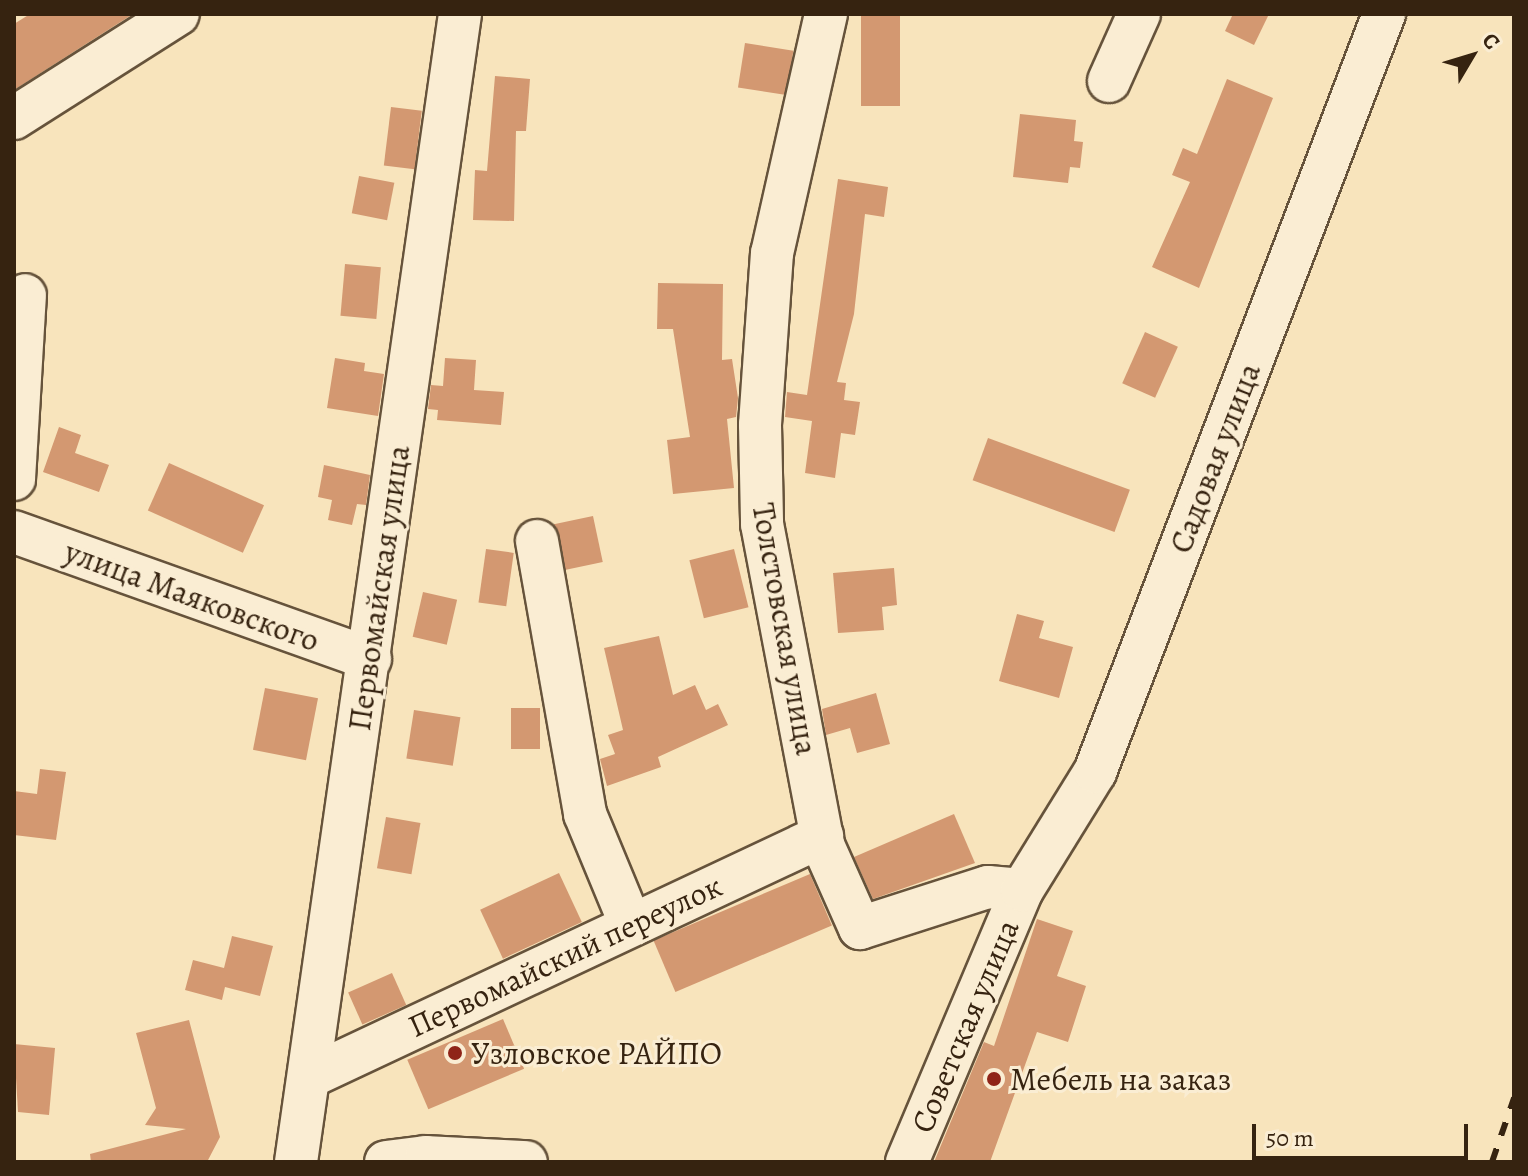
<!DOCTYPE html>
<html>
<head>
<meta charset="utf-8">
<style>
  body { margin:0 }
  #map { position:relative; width:1528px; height:1176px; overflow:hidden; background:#f8e4bc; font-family:Alegreya,serif }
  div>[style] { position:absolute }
  .building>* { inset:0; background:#d39871; transform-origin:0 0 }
  .roads { filter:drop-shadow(2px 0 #66533b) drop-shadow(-2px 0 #66533b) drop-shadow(0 2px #66533b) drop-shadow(0 -2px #66533b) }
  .minor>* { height:42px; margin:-21px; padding:0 21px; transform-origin:21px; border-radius:21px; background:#faedd3 }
  .rail>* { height:6px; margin-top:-3px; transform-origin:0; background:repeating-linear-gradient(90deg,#362310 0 14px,transparent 0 28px) }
  .dots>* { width:22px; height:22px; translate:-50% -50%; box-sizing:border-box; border:4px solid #faedd3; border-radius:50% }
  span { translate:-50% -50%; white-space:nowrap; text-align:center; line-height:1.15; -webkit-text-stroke:6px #faedd3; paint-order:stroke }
  .street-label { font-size:32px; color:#362310 }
  .poi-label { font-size:32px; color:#362310 }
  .left { translate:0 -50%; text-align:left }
  .frame { position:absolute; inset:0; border:16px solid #362310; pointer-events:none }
  .north { position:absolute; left:1432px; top:16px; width:80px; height:80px; -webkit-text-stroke:6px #faedd3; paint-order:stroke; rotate:52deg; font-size:22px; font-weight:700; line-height:32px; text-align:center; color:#362310 }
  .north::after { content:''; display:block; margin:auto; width:28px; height:36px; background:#362310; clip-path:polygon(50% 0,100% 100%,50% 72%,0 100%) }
  .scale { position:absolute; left:1252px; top:1124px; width:216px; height:36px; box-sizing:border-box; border:4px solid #362310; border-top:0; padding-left:10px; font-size:24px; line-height:28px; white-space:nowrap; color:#362310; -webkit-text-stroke:6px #faedd3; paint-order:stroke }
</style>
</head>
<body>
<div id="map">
  <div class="building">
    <i style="clip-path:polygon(30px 14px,133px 14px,14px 90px,14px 24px)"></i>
    <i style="left:861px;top:14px;width:39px;height:92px"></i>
    <i style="clip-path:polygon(1233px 14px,1269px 14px,1254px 45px,1225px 31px)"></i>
    <i style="left:745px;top:43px;width:49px;height:45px;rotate:9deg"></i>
    <i style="clip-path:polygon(495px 76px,530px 79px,526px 131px,516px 131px,514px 221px,473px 220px,475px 170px,487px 171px)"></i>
    <i style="clip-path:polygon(1227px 79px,1273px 98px,1199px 288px,1152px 267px,1190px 182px,1172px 175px,1183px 148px,1197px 154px)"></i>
    <i style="left:391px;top:107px;width:31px;height:59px;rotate:7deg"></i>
    <i style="clip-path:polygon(1020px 114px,1076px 120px,1074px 141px,1083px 142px,1080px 168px,1070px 167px,1068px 183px,1013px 177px)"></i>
    <i style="left:359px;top:176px;width:36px;height:38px;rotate:11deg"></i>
    <i style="clip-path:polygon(838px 179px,888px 187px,884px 217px,865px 214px,854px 314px,837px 382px,846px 383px,844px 400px,860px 402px,855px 435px,841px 433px,835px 478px,805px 473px,812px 421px,785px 417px,787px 392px,807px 395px)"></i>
    <i style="left:345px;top:264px;width:36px;height:52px;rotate:5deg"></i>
    <i style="clip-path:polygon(658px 283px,723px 284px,722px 360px,732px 359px,738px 398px,736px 417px,727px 419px,734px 488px,673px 494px,667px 440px,690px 437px,673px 329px,657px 329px)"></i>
    <i style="left:1145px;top:332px;width:36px;height:56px;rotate:24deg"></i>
    <i style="clip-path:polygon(335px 358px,365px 363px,364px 371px,384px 374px,378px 416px,327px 408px)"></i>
    <i style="clip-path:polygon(445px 358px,476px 360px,474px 390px,504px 392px,501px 425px,437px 420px,438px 410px,428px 409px,431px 385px,443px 386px)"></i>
    <i style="clip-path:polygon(59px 427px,81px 435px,75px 453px,109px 465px,99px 492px,43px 472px)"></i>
    <i style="left:988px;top:438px;width:151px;height:45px;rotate:20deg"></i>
    <i style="left:169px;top:463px;width:104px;height:52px;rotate:24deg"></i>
    <i style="clip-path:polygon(324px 465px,370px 475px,366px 505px,357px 504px,352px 525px,328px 520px,332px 500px,318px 497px)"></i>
    <i style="left:593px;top:516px;width:47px;height:40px;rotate:78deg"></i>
    <i style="left:486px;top:549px;width:28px;height:54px;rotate:8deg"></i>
    <i style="left:734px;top:549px;width:60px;height:46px;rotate:76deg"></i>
    <i style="clip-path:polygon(894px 568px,897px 605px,882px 607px,884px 630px,838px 633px,833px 573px)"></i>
    <i style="left:423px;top:592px;width:35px;height:46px;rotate:13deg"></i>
    <i style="clip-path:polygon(1017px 614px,1044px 621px,1039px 638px,1073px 647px,1059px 698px,999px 681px)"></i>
    <i style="clip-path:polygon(659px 636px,673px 695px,695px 685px,706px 710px,718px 704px,728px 725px,658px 757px,661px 767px,607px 786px,600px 759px,615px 754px,608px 735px,623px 730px,604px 648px)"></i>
    <i style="left:265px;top:688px;width:54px;height:63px;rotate:11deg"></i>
    <i style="clip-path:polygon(876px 693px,890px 744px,857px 753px,850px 728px,826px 735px,822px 709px)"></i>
    <i style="left:511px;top:708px;width:29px;height:41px"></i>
    <i style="left:414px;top:710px;width:47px;height:49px;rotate:9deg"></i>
    <i style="clip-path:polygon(40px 769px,66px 772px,56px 840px,14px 835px,14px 791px,37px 794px)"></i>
    <i style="clip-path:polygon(954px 814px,975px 863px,873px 899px,854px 857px)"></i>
    <i style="left:386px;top:817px;width:35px;height:52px;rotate:10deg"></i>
    <i style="left:559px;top:873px;width:54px;height:87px;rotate:65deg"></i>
    <i style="left:810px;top:874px;width:56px;height:170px;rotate:67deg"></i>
    <i style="clip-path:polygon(1037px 919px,1073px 931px,1057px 976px,1086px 986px,1068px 1042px,1037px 1032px,990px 1162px,934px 1162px,984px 1042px,994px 1046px)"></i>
    <i style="clip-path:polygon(232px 936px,273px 946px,260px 996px,225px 987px,222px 1000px,185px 990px,193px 960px,224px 968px)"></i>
    <i style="left:392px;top:973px;width:35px;height:48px;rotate:66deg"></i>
    <i style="left:503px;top:1019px;width:54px;height:104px;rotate:67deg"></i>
    <i style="clip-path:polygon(189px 1020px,220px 1137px,207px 1162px,91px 1162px,90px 1154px,186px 1129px,145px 1125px,156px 1108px,136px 1033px)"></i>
    <i style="clip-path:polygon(14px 1044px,55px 1048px,49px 1115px,18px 1112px)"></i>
  </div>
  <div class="roads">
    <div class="minor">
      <i style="left:826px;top:14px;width:245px;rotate:102.7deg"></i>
      <i style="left:772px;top:253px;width:172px;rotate:94deg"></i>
      <i style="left:760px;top:425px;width:99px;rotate:88.8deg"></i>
      <i style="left:762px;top:524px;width:327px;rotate:79.2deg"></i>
      <i style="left:823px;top:845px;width:91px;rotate:66deg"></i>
      <i style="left:860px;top:928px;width:134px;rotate:-17.8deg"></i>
      <i style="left:988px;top:887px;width:34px;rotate:5deg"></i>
      <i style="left:1109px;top:81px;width:73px;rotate:-65.9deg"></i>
      <i style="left:14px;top:118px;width:194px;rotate:-32.4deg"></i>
      <i style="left:14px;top:479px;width:184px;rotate:-86.6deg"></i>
      <i style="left:14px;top:532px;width:378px;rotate:19.6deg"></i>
      <i style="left:537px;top:541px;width:277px;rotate:80deg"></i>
      <i style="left:585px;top:814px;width:120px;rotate:67.5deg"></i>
      <i style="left:309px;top:1077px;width:567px;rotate:-25.16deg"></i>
      <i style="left:296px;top:1162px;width:1160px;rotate:-81.87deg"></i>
      <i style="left:386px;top:1162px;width:40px;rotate:-7.1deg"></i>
      <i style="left:426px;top:1157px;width:100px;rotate:2.9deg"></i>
      <i style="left:907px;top:1162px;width:295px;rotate:-67.1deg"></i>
      <i style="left:1022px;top:890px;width:139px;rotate:-58.3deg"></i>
      <i style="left:1095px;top:772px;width:811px;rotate:-69.13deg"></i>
    </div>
  </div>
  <div class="rail">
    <i style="left:1492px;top:1162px;width:68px;rotate:-71deg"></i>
  </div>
  <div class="dots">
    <i style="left:455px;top:1053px;background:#8f2418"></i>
    <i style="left:994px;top:1079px;background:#8f2418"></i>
  </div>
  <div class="street-label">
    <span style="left:1215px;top:458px;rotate:-69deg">Садовая улица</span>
    <span style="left:379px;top:588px;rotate:-82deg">Первомайская улица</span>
    <span style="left:192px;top:596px;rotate:20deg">улица Маяковского</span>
    <span style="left:785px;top:629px;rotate:80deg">Толстовская улица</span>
    <span style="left:565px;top:956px;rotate:-25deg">Первомайский переулок</span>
    <span style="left:965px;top:1026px;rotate:-67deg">Советская улица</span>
  </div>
  <div class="poi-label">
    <span class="left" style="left:471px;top:1053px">Узловское РАЙПО</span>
    <span class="left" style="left:1010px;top:1079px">Мебель на заказ</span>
  </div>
  <div class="frame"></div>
  <div class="north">С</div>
  <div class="scale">50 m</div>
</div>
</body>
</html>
